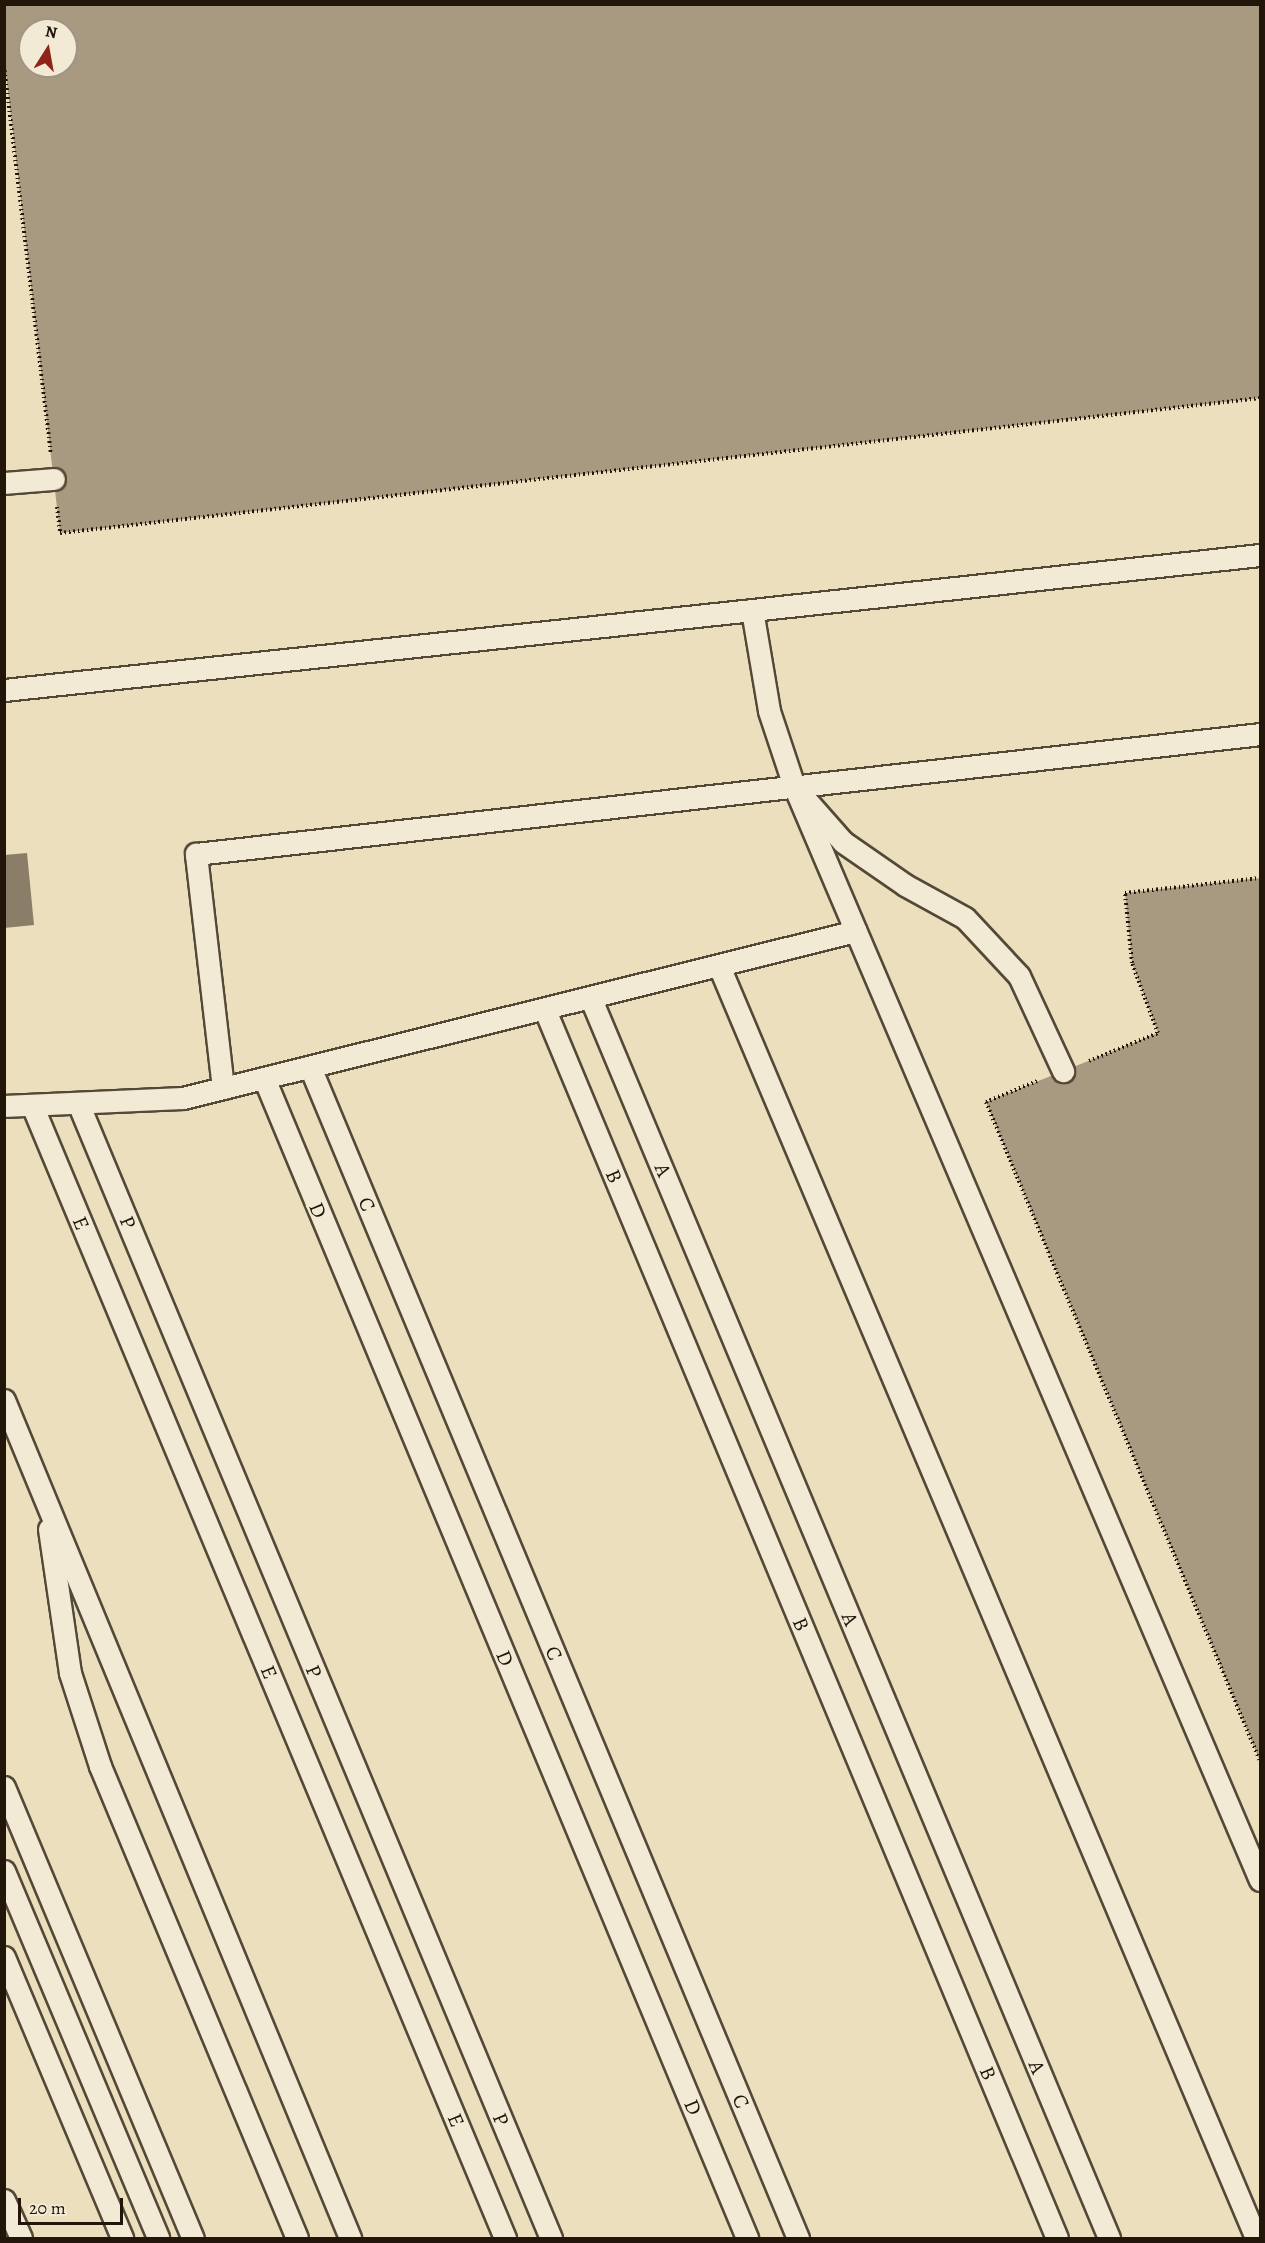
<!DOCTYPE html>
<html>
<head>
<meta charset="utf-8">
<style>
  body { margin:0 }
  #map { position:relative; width:1265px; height:2243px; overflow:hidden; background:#ebdfbe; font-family:Alegreya,serif }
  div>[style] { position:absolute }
  .water>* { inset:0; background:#a79a81 }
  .building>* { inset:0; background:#8b7e68 }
  .path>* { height:4px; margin-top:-2px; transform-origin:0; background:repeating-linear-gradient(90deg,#22150a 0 1.5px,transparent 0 4.5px) }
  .roads { filter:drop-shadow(2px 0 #544837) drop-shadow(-2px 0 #544837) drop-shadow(0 2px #544837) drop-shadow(0 -2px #544837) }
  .service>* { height:21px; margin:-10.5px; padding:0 10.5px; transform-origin:10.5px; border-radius:10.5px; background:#f2ead5 }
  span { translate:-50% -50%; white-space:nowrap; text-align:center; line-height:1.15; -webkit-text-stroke:4.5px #f2ead5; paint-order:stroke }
  .street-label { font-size:21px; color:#22150a }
  .frame { position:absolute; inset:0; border:6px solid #22150a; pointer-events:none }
  .north { position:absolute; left:18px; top:18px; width:60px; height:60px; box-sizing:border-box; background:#f2ead5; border:2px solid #9f9584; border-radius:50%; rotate:11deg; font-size:16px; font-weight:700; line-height:24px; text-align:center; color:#22150a }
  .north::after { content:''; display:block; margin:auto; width:21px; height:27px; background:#8f2418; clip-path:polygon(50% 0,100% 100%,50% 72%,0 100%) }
  .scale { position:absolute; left:18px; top:2198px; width:105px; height:27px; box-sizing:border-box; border:3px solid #22150a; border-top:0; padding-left:8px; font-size:18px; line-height:21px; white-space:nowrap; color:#22150a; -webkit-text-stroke:4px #f2ead5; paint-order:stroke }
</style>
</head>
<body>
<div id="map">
  <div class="water">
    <i style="clip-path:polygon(evenodd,4px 5px,1260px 5px,1260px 398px,60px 533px,5px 66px,4px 5px,30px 30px,66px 30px,66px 66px,30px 66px,30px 30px)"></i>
    <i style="clip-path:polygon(1260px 878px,1260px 1761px,986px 1102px,1158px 1033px,1132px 963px,1125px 893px)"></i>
  </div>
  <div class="building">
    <i style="clip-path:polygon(27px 853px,34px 925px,4px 928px,4px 855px)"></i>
  </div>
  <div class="path">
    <i style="left:4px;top:66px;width:389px;rotate:83.1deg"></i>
    <i style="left:57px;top:507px;width:26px;rotate:83deg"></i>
    <i style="left:60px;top:533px;width:1208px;rotate:-6.42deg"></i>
    <i style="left:1089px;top:1061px;width:74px;rotate:-22.1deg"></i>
    <i style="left:1158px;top:1033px;width:75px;rotate:-110.4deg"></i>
    <i style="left:1132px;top:963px;width:70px;rotate:-95.7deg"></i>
    <i style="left:1125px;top:893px;width:136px;rotate:-6.3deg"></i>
    <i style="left:1037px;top:1081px;width:55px;rotate:157.6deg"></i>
    <i style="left:986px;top:1102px;width:714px;rotate:67.42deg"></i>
  </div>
  <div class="roads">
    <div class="service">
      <i style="left:4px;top:483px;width:50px;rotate:-4.6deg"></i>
      <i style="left:752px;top:610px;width:511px;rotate:-6.18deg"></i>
      <i style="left:4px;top:690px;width:752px;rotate:-6.1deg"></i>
      <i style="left:752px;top:610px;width:102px;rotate:80.4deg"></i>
      <i style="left:769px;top:711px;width:79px;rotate:71.6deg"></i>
      <i style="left:794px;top:786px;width:1189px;rotate:66.93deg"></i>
      <i style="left:806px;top:800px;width:56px;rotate:48.6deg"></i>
      <i style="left:843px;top:842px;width:75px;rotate:34.7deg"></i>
      <i style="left:905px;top:885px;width:68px;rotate:28.8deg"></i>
      <i style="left:965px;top:918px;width:79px;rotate:47deg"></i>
      <i style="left:1019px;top:976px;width:105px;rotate:65.1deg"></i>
      <i style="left:719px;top:966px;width:1381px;rotate:67.11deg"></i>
      <i style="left:591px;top:999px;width:1343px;rotate:67.31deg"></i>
      <i style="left:545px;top:1010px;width:1330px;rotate:67.37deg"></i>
      <i style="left:310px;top:1067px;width:1269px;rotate:67.38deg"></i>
      <i style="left:264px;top:1078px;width:1257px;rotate:67.39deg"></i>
      <i style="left:223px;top:1088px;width:236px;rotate:-96.6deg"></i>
      <i style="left:196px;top:854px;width:1071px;rotate:-6.43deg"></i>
      <i style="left:78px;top:1103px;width:1230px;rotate:67.38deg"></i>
      <i style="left:32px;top:1105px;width:1228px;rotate:67.34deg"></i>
      <i style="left:4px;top:1106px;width:179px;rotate:-2.6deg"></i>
      <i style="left:183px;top:1098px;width:693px;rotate:-13.94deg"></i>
      <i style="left:4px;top:1400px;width:907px;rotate:67.56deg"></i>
      <i style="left:49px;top:1529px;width:146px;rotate:81.7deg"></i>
      <i style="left:70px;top:1673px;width:98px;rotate:72.1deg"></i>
      <i style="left:100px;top:1766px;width:511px;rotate:67.35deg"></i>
      <i style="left:4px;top:1787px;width:489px;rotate:67.3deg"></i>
      <i style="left:4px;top:1871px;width:398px;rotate:67.2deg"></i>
      <i style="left:4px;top:1957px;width:305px;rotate:67.2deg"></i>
      <i style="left:4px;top:2200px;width:42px;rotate:65.9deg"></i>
    </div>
  </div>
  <div class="street-label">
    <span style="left:663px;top:1170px;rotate:67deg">A</span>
    <span style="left:614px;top:1176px;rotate:67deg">B</span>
    <span style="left:367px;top:1204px;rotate:67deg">C</span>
    <span style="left:318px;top:1210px;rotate:67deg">D</span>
    <span style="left:128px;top:1222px;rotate:67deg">P</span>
    <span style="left:81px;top:1223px;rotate:67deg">E</span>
    <span style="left:850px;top:1619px;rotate:67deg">A</span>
    <span style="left:801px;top:1624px;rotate:67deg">B</span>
    <span style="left:554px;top:1653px;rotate:67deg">C</span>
    <span style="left:505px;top:1658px;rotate:67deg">D</span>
    <span style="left:314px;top:1671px;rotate:67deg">P</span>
    <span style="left:269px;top:1672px;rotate:67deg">E</span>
    <span style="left:1037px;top:2067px;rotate:67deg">A</span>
    <span style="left:988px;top:2073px;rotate:67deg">B</span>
    <span style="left:741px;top:2101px;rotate:67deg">C</span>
    <span style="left:693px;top:2107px;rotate:67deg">D</span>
    <span style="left:501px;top:2119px;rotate:67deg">P</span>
    <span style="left:456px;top:2120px;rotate:67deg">E</span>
  </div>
  <div class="frame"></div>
  <div class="north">N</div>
  <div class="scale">20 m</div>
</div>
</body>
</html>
